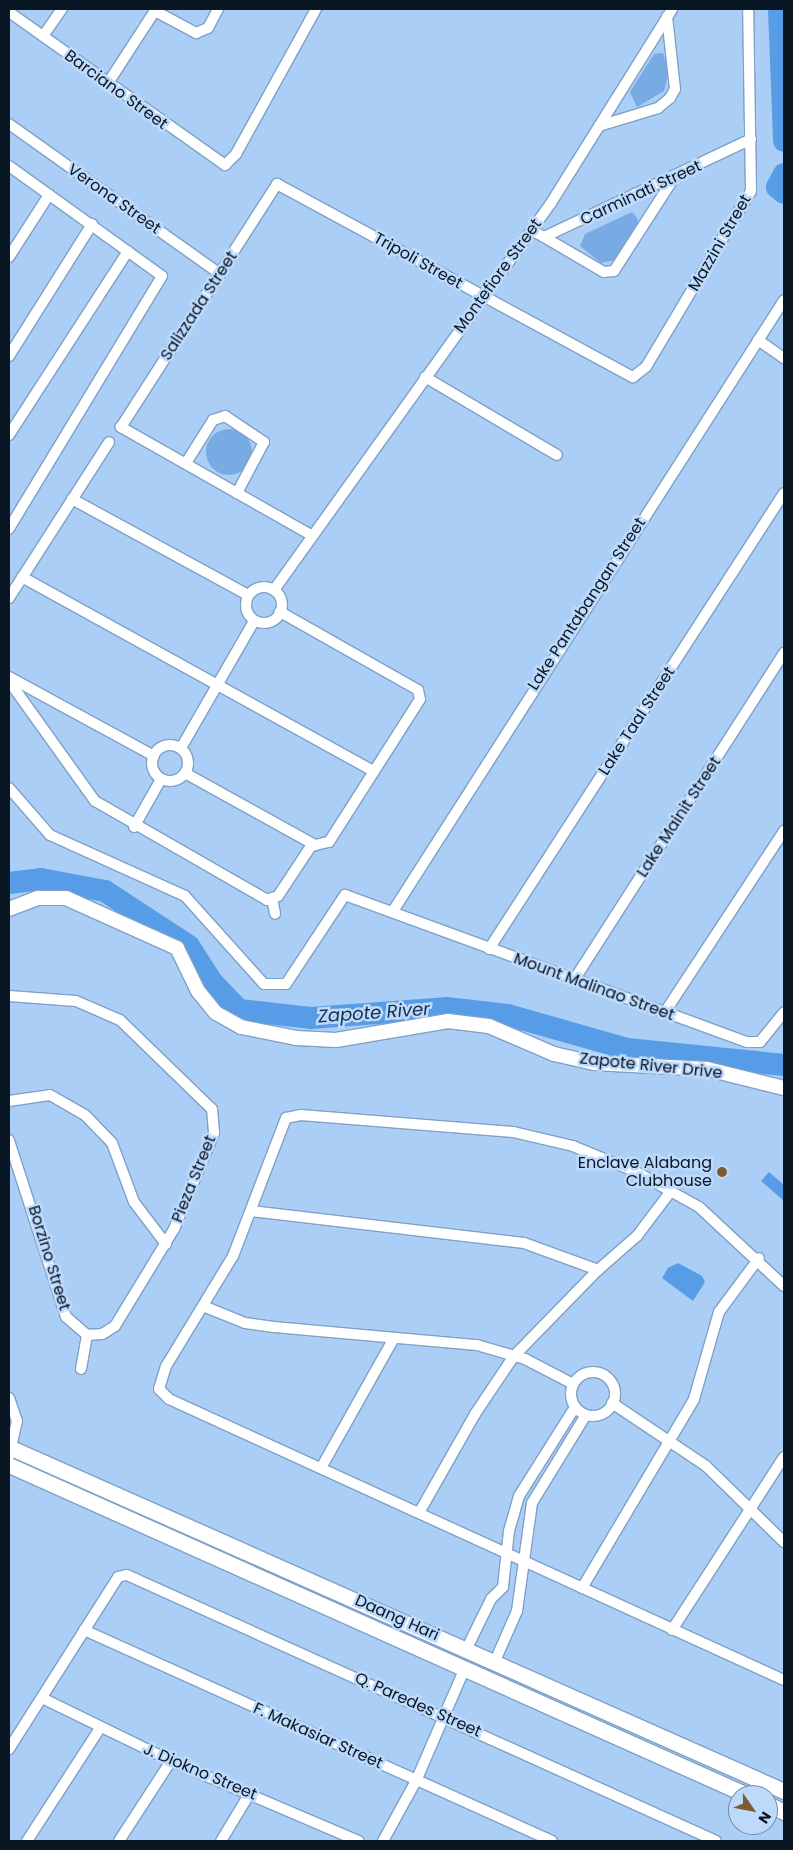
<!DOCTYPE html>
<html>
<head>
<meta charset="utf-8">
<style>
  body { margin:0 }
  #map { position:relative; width:793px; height:1850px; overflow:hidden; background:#abcef6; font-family:Poppins,sans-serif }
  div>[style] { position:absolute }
  .green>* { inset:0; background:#78abe3 }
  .round { border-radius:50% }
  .water>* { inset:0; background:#579ce7 }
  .river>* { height:22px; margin:-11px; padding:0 11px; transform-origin:11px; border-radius:11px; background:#579ce7 }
  .roads { filter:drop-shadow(1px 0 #7fa0c7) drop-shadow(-1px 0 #7fa0c7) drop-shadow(0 1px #7fa0c7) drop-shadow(0 -1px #7fa0c7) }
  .street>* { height:10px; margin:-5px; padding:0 5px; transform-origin:5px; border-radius:5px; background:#fff }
  .street>.ring { margin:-5px; padding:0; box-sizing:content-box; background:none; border:10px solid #fff; border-radius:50% }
  .secondary>* { height:14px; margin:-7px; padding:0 7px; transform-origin:7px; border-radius:7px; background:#fff }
  .primary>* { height:15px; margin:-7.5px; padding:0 7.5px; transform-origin:7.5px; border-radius:7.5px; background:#fff }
  .dots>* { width:14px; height:14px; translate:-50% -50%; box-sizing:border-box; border:2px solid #bedafb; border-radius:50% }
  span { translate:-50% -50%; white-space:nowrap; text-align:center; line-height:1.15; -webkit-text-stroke:5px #bedafb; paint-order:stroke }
  .street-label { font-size:16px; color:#091624 }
  .poi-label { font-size:16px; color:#091624 }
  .right { translate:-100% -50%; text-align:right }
  .water-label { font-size:18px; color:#13304e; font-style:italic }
  .frame { position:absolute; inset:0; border:10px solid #091624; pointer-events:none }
  .north { position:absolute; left:728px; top:1785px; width:50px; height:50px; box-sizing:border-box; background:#bedafb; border:1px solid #768ca5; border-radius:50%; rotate:123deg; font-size:14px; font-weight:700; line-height:20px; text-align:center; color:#091624 }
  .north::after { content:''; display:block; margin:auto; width:18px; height:22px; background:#7c5c32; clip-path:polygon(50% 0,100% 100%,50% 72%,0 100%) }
</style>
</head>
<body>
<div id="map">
  <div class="green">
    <i style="clip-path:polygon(663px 53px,669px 72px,664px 91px,637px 107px,630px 92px,654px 54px)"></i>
    <i style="clip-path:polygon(632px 212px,638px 219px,636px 229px,616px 260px,601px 263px,580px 246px,585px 234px)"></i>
    <i class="round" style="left:206px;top:429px;width:46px;height:46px"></i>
  </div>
  <div class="water">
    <i style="clip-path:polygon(769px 1172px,784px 1185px,784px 1201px,761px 1181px)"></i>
    <i style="clip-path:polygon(678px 1263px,702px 1276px,705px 1282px,693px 1301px,662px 1278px,668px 1268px)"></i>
  </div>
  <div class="river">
    <i style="left:779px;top:9px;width:132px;rotate:87.8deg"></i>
    <i style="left:784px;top:174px;width:15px;rotate:118deg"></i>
    <i style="left:777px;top:187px;width:9px;rotate:41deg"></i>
    <i style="left:9px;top:883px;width:32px;rotate:-7deg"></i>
    <i style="left:41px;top:879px;width:65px;rotate:10.6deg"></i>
    <i style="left:105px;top:891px;width:100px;rotate:33.2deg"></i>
    <i style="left:189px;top:946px;width:43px;rotate:57.4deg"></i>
    <i style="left:212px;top:982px;width:39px;rotate:46deg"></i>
    <i style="left:239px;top:1010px;width:72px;rotate:6.3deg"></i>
    <i style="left:311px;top:1018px;width:135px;rotate:-4.2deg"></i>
    <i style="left:446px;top:1008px;width:62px;rotate:6.4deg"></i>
    <i style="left:508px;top:1015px;width:124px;rotate:15.9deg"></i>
    <i style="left:627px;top:1049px;width:158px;rotate:5.8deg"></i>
  </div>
  <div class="roads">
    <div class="street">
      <i style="left:155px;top:11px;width:47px;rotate:28.2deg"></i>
      <i style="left:196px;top:33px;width:13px;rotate:-23deg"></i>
      <i style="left:208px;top:28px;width:21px;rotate:-62deg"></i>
      <i style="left:9px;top:12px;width:265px;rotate:35.3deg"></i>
      <i style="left:225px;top:165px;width:16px;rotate:-45deg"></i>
      <i style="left:236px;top:154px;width:166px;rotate:-61.1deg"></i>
      <i style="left:43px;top:36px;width:33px;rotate:-55deg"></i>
      <i style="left:108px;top:83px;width:88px;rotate:-57deg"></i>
      <i style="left:9px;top:124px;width:259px;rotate:35.4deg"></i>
      <i style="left:599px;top:126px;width:62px;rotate:-17deg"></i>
      <i style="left:658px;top:108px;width:16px;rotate:-40deg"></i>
      <i style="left:670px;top:98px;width:10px;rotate:-61deg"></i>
      <i style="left:675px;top:89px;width:73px;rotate:-96.3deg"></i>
      <i style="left:9px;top:166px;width:188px;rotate:35.7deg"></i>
      <i style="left:162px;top:276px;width:296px;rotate:121.2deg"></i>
      <i style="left:531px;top:230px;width:15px;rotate:28deg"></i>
      <i style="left:544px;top:237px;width:229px;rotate:-25.3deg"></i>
      <i style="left:544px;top:237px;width:69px;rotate:30.3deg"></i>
      <i style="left:604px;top:272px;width:10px;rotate:-6deg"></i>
      <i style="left:614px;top:271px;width:107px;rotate:-57.2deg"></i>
      <i style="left:9px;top:257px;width:74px;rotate:-57.2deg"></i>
      <i style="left:758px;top:340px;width:32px;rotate:35deg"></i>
      <i style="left:9px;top:356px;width:156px;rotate:-57.8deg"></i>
      <i style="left:425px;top:377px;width:153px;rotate:30.6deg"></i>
      <i style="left:9px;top:435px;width:219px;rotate:-57.1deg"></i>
      <i style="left:186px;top:463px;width:51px;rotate:-57.9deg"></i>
      <i style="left:213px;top:420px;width:13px;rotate:-18deg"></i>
      <i style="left:225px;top:416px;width:47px;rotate:33.7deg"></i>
      <i style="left:264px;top:442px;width:58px;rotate:117.9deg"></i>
      <i style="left:72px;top:499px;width:200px;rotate:28.6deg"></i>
      <i style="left:311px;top:535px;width:219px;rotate:-150.4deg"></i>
      <i style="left:121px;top:427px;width:289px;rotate:-57.3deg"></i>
      <i style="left:277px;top:184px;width:405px;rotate:28.5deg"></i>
      <i style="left:633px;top:377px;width:16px;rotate:-38deg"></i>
      <i style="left:646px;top:367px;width:205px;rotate:-59.2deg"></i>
      <i style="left:751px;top:191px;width:182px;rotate:-90.9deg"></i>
      <i style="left:22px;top:577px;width:402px;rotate:28.9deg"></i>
      <i class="ring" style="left:246px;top:587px;width:26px;height:26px"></i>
      <i style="left:274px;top:590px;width:476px;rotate:-54.4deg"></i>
      <i style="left:551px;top:203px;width:229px;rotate:-58deg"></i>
      <i style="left:9px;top:598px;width:185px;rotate:-57.3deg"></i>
      <i style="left:9px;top:677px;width:165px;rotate:28.6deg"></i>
      <i style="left:9px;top:681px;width:148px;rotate:54.4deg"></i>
      <i style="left:95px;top:801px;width:198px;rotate:29.9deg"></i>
      <i style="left:267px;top:900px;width:12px;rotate:-20deg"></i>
      <i style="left:278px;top:896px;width:60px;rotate:-56.6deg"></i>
      <i style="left:311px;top:846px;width:18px;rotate:-13deg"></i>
      <i style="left:329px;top:842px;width:169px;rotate:-57.5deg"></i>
      <i style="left:420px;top:699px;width:9px;rotate:-103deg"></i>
      <i style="left:418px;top:690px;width:159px;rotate:-150.5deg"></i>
      <i class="ring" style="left:152px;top:745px;width:26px;height:26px"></i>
      <i style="left:181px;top:748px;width:146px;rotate:-60.1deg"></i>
      <i style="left:185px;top:773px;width:149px;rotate:29deg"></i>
      <i style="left:9px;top:788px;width:62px;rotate:48.9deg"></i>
      <i style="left:50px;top:835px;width:148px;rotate:24.3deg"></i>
      <i style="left:185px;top:896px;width:118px;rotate:48.1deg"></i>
      <i style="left:264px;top:984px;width:22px"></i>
      <i style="left:286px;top:984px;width:107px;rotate:-56.5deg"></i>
      <i style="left:345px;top:895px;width:428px;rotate:20.1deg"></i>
      <i style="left:747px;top:1042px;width:13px"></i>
      <i style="left:760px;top:1042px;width:38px;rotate:-51deg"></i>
      <i style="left:134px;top:827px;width:55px;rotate:-60.6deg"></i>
      <i style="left:272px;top:898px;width:16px;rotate:79deg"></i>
      <i style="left:393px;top:911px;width:725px;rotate:-57.38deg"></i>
      <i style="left:489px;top:949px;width:543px;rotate:-57.1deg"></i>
      <i style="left:574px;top:980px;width:389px;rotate:-57.3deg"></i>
      <i style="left:9px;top:996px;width:67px;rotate:4.3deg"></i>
      <i style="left:76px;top:1001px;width:48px;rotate:23.4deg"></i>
      <i style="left:120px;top:1020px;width:128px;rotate:44.1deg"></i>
      <i style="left:212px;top:1109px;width:24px;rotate:85deg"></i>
      <i style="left:214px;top:1133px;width:104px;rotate:112.6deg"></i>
      <i style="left:174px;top:1229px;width:114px;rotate:121.3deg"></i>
      <i style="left:115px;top:1326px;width:15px;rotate:148deg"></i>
      <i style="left:102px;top:1334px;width:15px;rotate:176deg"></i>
      <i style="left:87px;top:1335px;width:28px;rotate:-139deg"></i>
      <i style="left:66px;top:1317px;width:186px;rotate:-107.9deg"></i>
      <i style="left:665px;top:1012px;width:217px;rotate:-56.7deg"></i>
      <i style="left:9px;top:1101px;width:41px;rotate:-8.3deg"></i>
      <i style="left:50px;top:1095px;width:40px;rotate:29.7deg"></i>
      <i style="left:85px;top:1115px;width:39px;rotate:46deg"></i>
      <i style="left:112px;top:1143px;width:63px;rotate:69.6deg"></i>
      <i style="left:134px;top:1202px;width:53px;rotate:52.7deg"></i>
      <i style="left:251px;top:1211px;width:275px;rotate:6.7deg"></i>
      <i style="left:524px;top:1243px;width:79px;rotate:20deg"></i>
      <i style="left:784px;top:1286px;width:116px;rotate:-137.1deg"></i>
      <i style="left:699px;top:1207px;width:72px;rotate:-150.9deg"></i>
      <i style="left:636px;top:1172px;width:68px;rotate:-157.6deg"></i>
      <i style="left:573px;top:1146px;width:62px;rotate:-166.9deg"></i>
      <i style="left:513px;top:1132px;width:213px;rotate:-175.4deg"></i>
      <i style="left:301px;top:1115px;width:15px;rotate:169deg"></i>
      <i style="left:286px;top:1118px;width:148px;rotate:111deg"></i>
      <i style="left:233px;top:1256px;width:129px;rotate:121.3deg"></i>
      <i style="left:166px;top:1366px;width:24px;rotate:107deg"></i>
      <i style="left:159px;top:1389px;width:14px;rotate:45deg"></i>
      <i style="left:169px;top:1399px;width:676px;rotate:24.56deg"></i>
      <i style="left:203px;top:1306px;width:45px;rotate:22deg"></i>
      <i style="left:245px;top:1323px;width:29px;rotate:8deg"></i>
      <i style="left:274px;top:1327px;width:204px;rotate:5.1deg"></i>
      <i style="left:477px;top:1345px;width:50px;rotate:16.3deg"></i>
      <i style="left:525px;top:1359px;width:54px;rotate:27.5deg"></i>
      <i style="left:81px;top:1369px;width:35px;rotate:-80deg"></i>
      <i class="ring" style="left:571px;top:1372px;width:34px;height:34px"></i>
      <i style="left:9px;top:1398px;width:24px;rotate:71deg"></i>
      <i style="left:17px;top:1421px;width:36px;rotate:103deg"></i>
      <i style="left:612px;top:1403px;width:113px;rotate:33.8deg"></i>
      <i style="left:706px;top:1466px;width:109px;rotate:44.3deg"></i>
      <i style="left:321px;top:1468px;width:149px;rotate:-60.7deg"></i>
      <i style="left:420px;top:1511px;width:112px;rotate:-60.4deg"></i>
      <i style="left:475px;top:1414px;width:70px;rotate:-56.1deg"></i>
      <i style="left:514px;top:1356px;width:120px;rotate:-45.7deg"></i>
      <i style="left:598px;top:1270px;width:52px;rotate:-41.1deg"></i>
      <i style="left:637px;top:1236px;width:56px;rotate:-52.9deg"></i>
      <i style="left:582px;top:1588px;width:220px;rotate:-59.3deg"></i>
      <i style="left:694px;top:1399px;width:91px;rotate:-74deg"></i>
      <i style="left:719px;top:1312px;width:67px;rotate:-53.5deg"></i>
      <i style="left:84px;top:1630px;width:513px;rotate:24.27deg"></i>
      <i style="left:672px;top:1630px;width:206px;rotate:-57.1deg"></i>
      <i style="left:467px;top:1648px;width:55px;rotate:-63.9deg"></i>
      <i style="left:491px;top:1599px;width:17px;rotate:-45deg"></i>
      <i style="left:503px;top:1587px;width:56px;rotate:-83.9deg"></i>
      <i style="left:509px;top:1531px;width:36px;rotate:-74deg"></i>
      <i style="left:519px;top:1496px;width:105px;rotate:-57.8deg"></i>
      <i style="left:495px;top:1661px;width:55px;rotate:-66.3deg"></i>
      <i style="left:517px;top:1611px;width:109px;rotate:-82.1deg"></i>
      <i style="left:532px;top:1503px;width:103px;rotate:-58.5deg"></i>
      <i style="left:42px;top:1698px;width:144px;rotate:26deg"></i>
      <i style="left:171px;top:1761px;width:204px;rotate:23.1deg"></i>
      <i style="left:9px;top:1749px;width:204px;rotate:-57.6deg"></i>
      <i style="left:118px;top:1577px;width:9px;rotate:-13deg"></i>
      <i style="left:127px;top:1575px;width:646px;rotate:24.3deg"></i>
      <i style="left:27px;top:1841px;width:135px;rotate:-57.1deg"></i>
      <i style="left:119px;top:1841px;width:95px;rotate:-57deg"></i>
      <i style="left:221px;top:1841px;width:56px;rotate:-58.9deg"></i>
      <i style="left:383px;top:1841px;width:68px;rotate:-61.2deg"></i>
      <i style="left:416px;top:1781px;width:121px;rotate:-66.6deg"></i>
    </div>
    <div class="secondary">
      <i style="left:9px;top:909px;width:31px;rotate:-21deg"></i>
      <i style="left:38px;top:898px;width:28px"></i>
      <i style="left:66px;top:898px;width:122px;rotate:24.2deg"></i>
      <i style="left:177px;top:948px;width:48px;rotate:64deg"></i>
      <i style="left:198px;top:991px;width:28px;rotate:51deg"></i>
      <i style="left:216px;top:1013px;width:29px;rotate:29deg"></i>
      <i style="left:241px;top:1027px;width:56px;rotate:11.3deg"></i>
      <i style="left:296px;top:1038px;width:40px;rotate:2.9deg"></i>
      <i style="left:336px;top:1040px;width:114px;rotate:-9.6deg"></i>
      <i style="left:448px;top:1021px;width:41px;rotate:7deg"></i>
      <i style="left:489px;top:1026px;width:71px;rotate:23.3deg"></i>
      <i style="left:554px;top:1054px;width:41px;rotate:12.7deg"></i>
      <i style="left:594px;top:1063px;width:113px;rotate:3deg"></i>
      <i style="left:707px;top:1069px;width:79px;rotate:13.9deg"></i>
    </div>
    <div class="primary">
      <i style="left:9px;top:1447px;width:848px;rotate:23.94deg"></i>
      <i style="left:9px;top:1465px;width:808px;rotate:24.09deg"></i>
      <i style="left:768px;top:1804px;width:18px;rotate:27deg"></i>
    </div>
  </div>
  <div class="dots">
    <i style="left:722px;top:1172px;background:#7c5c32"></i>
  </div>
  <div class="street-label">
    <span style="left:116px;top:90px;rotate:36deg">Barciano Street</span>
    <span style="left:641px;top:193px;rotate:-25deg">Carminati Street</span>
    <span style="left:114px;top:199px;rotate:35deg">Verona Street</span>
    <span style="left:720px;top:243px;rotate:-60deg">Mazzini Street</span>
    <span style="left:418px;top:261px;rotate:29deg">Tripoli Street</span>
    <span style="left:498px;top:276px;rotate:-54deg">Montefiore Street</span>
    <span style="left:199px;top:306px;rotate:-57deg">Salizzada Street</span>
    <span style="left:587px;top:604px;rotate:-57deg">Lake Pantabangan Street</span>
    <span style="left:637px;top:721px;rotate:-57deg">Lake Taal Street</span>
    <span style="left:679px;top:817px;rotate:-57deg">Lake Mainit Street</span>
    <span style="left:594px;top:987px;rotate:20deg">Mount Malinao Street</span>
    <span style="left:651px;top:1066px;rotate:6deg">Zapote River Drive</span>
    <span style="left:194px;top:1179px;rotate:-68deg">Pieza Street</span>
    <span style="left:49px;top:1258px;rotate:73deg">Borzino Street</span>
    <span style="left:397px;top:1618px;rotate:24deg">Daang Hari</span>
    <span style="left:418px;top:1705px;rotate:24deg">Q. Paredes Street</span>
    <span style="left:318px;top:1736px;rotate:24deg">F. Makasiar Street</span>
    <span style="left:200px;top:1772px;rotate:23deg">J. Diokno Street</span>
  </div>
  <div class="poi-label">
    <span class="right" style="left:712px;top:1172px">Enclave Alabang<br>Clubhouse</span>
  </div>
  <div class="water-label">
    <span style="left:374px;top:1013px;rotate:-4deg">Zapote River</span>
  </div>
  <div class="frame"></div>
  <div class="north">N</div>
</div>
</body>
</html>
